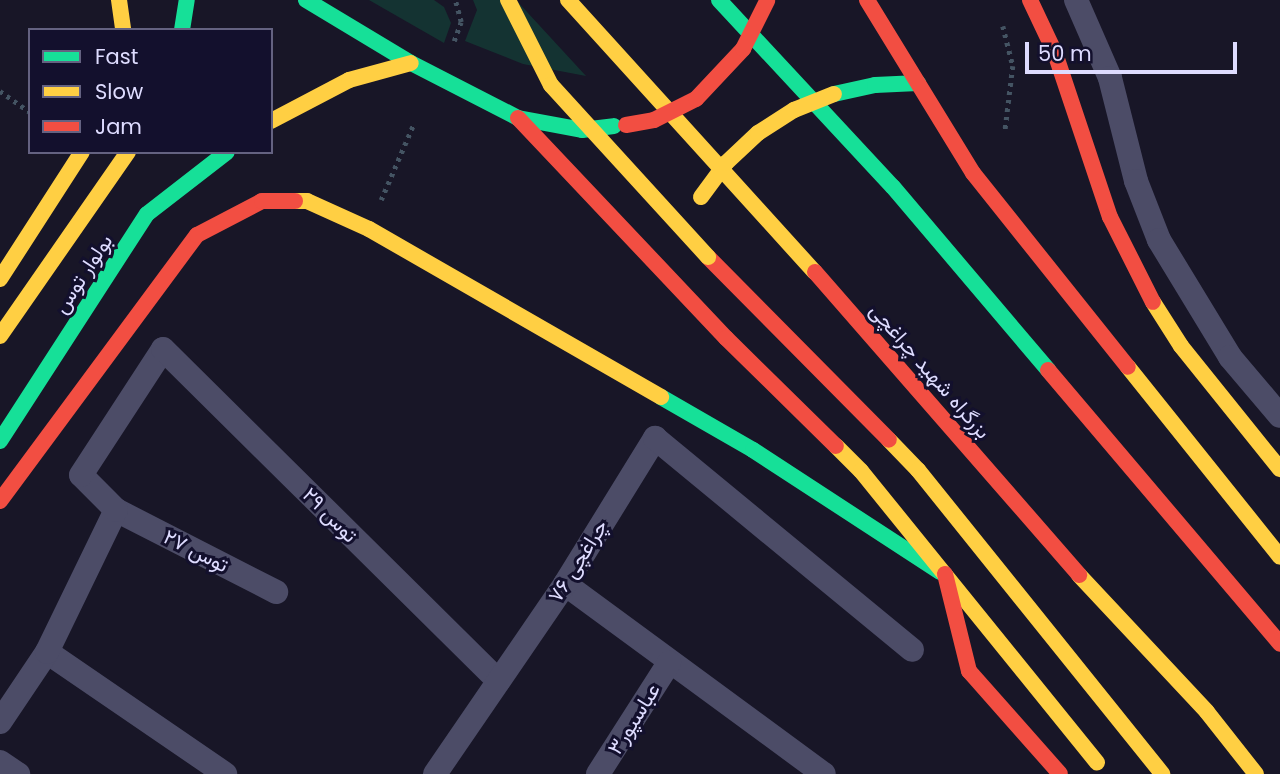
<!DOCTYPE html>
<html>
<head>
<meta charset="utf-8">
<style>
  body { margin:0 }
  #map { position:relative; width:1280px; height:774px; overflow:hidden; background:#181627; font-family:Poppins,Vazirmatn,sans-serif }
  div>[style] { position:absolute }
  .green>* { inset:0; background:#143332 }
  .path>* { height:4.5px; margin-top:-2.25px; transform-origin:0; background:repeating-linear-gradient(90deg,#445463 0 3.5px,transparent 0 8.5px) }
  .street>* { height:24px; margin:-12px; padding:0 12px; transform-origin:12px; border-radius:12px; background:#4c4c67 }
  .fast>* { height:16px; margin:-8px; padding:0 8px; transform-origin:8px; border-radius:8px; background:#16e098 }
  .slow>* { height:16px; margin:-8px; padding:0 8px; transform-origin:8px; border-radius:8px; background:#ffcf43 }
  .jam>* { height:16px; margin:-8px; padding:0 8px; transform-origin:8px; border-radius:8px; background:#f24e42 }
  .slow-bridge>* { height:16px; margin:-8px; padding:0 8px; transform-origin:8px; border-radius:8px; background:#ffcf43 }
  .jam-bridge>* { height:16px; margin:-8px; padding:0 8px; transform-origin:8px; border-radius:8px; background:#f24e42 }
  span { translate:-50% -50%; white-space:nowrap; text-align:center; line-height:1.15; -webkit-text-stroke:6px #13102d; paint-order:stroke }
  .street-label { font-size:21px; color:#dedcff }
  .legend { position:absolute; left:28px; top:28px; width:245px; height:126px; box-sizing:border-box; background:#13102d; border:2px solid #646281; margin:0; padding:9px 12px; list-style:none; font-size:21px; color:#dedcff }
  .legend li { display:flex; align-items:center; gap:14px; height:35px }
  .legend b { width:35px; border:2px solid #646281 }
  .scale { position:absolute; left:1025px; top:42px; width:212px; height:32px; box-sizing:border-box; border:4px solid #dedcff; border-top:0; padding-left:9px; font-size:21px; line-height:24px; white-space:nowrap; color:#dedcff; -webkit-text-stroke:5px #13102d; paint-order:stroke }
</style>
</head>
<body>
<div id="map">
  <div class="green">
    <i style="clip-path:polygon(369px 0,434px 0,444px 7px,451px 23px,444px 43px)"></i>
    <i style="clip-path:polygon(473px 0,516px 0,586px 76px,523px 64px,465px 41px,477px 10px)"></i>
  </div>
  <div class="path">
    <i style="left:1003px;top:26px;width:41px;rotate:76deg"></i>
    <i style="left:1013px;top:66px;width:66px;rotate:96.9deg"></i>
    <i style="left:454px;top:41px;width:20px;rotate:-70deg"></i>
    <i style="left:461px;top:22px;width:23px;rotate:-105deg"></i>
    <i style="left:0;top:91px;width:37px;rotate:35deg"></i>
    <i style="left:381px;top:200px;width:84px;rotate:-66.8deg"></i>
  </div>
  <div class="street">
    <i style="left:1076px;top:0;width:85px;rotate:66.4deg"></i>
    <i style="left:1110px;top:78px;width:106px;rotate:75.8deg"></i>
    <i style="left:1136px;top:181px;width:63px;rotate:68.7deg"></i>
    <i style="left:1159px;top:240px;width:137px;rotate:58.7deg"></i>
    <i style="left:1230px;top:357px;width:77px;rotate:49.7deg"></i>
    <i style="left:116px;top:510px;width:180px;rotate:27.1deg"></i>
    <i style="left:565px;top:584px;width:321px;rotate:36.3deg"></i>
    <i style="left:47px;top:652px;width:216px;rotate:34.4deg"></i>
    <i style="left:0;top:722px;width:84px;rotate:-56.1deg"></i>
    <i style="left:47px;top:652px;width:158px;rotate:-64.1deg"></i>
    <i style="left:116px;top:510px;width:49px;rotate:-135deg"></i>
    <i style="left:81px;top:475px;width:150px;rotate:-56.9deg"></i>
    <i style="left:163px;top:349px;width:472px;rotate:44.7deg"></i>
    <i style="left:0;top:762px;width:22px;rotate:34deg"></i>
    <i style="left:435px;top:774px;width:230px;rotate:-55.6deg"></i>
    <i style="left:565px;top:584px;width:172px;rotate:-58.3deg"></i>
    <i style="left:655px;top:438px;width:333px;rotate:39.5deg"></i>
    <i style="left:598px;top:774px;width:132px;rotate:-57.4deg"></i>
  </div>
  <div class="fast">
    <i style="left:306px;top:0;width:122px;rotate:31deg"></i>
    <i style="left:411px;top:63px;width:120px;rotate:27.2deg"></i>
    <i style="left:518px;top:118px;width:65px;rotate:10.6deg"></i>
    <i style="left:582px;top:130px;width:32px;rotate:-7deg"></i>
    <i style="left:719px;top:0;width:255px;rotate:47.1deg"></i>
    <i style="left:893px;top:187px;width:240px;rotate:49.7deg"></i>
    <i style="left:182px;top:30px;width:30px;rotate:-81deg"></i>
    <i style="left:834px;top:94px;width:42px;rotate:-12.4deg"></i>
    <i style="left:875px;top:85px;width:43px;rotate:-2.7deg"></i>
    <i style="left:661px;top:397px;width:106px;rotate:29.9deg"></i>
    <i style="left:753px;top:450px;width:223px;rotate:33.1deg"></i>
    <i style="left:0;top:441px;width:270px;rotate:-57.1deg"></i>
    <i style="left:147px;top:214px;width:101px;rotate:-37.8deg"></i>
  </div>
  <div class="slow">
    <i style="left:119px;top:0;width:30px;rotate:82deg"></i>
    <i style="left:568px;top:0;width:367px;rotate:47.8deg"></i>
    <i style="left:271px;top:121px;width:88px;rotate:-27.7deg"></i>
    <i style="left:349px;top:80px;width:64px;rotate:-15.3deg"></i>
    <i style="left:295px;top:201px;width:12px"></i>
    <i style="left:307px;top:201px;width:68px;rotate:24.3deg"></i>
    <i style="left:369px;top:229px;width:337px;rotate:29.9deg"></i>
    <i style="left:0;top:279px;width:151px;rotate:-57.2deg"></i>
    <i style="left:1153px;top:302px;width:52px;rotate:57.5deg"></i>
    <i style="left:1181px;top:346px;width:158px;rotate:51.2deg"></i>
    <i style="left:0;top:336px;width:224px;rotate:-55.2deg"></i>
    <i style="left:1128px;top:367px;width:243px;rotate:51.3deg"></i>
    <i style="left:889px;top:440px;width:42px;rotate:46deg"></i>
    <i style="left:918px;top:470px;width:390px;rotate:51.2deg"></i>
    <i style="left:836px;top:446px;width:35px;rotate:45deg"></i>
    <i style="left:861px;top:471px;width:375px;rotate:51deg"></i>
    <i style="left:1079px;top:575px;width:187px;rotate:46.9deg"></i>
    <i style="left:1207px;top:712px;width:79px;rotate:51.7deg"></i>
  </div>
  <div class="jam">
    <i style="left:867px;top:0;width:203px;rotate:58.5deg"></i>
    <i style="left:973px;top:173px;width:248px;rotate:51.4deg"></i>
    <i style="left:1030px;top:0;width:59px;rotate:64.7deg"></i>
    <i style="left:1055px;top:53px;width:173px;rotate:71.5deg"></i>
    <i style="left:1110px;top:217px;width:95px;rotate:63.2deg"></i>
    <i style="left:518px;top:118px;width:303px;rotate:46.6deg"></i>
    <i style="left:726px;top:338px;width:154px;rotate:44.5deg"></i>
    <i style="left:708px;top:257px;width:257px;rotate:45.3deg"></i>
    <i style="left:815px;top:272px;width:402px;rotate:48.9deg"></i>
    <i style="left:1048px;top:370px;width:359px;rotate:49.7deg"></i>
    <i style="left:0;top:501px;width:331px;rotate:-53.5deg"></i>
    <i style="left:197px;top:235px;width:73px;rotate:-27.6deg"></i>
    <i style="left:262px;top:201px;width:33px"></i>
    <i style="left:945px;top:574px;width:100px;rotate:76.1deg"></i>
    <i style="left:969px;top:671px;width:137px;rotate:48.5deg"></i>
  </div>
  <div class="slow-bridge">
    <i style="left:508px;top:0;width:95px;rotate:63.2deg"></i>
    <i style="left:551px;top:85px;width:233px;rotate:47.6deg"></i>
    <i style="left:701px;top:197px;width:42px;rotate:-53.7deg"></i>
    <i style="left:726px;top:163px;width:44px;rotate:-43.2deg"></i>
    <i style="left:758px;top:133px;width:43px;rotate:-32.6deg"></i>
    <i style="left:794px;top:110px;width:43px;rotate:-21.8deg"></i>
  </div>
  <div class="jam-bridge">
    <i style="left:626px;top:125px;width:28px;rotate:-10deg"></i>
    <i style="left:654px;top:120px;width:47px;rotate:-26.6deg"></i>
    <i style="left:696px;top:99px;width:69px;rotate:-46.8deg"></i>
    <i style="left:743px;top:49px;width:54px;rotate:-63.4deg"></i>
  </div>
  <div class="street-label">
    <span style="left:83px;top:274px;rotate:-57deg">بولوار توس</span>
    <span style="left:930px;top:371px;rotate:49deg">بزرگراه شهید چراغچی</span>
    <span style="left:330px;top:515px;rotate:45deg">توس ۲۹</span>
    <span style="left:196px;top:551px;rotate:27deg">توس ۲۷</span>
    <span style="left:578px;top:561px;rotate:-58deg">چراغچی ۷۶</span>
    <span style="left:634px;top:719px;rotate:-58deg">عباسپور۳</span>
  </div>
  <ul class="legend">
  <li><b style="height:9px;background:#16e098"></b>Fast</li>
  <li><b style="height:9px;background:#ffcf43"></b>Slow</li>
  <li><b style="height:9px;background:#f24e42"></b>Jam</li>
  </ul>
  <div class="scale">50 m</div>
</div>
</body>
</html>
